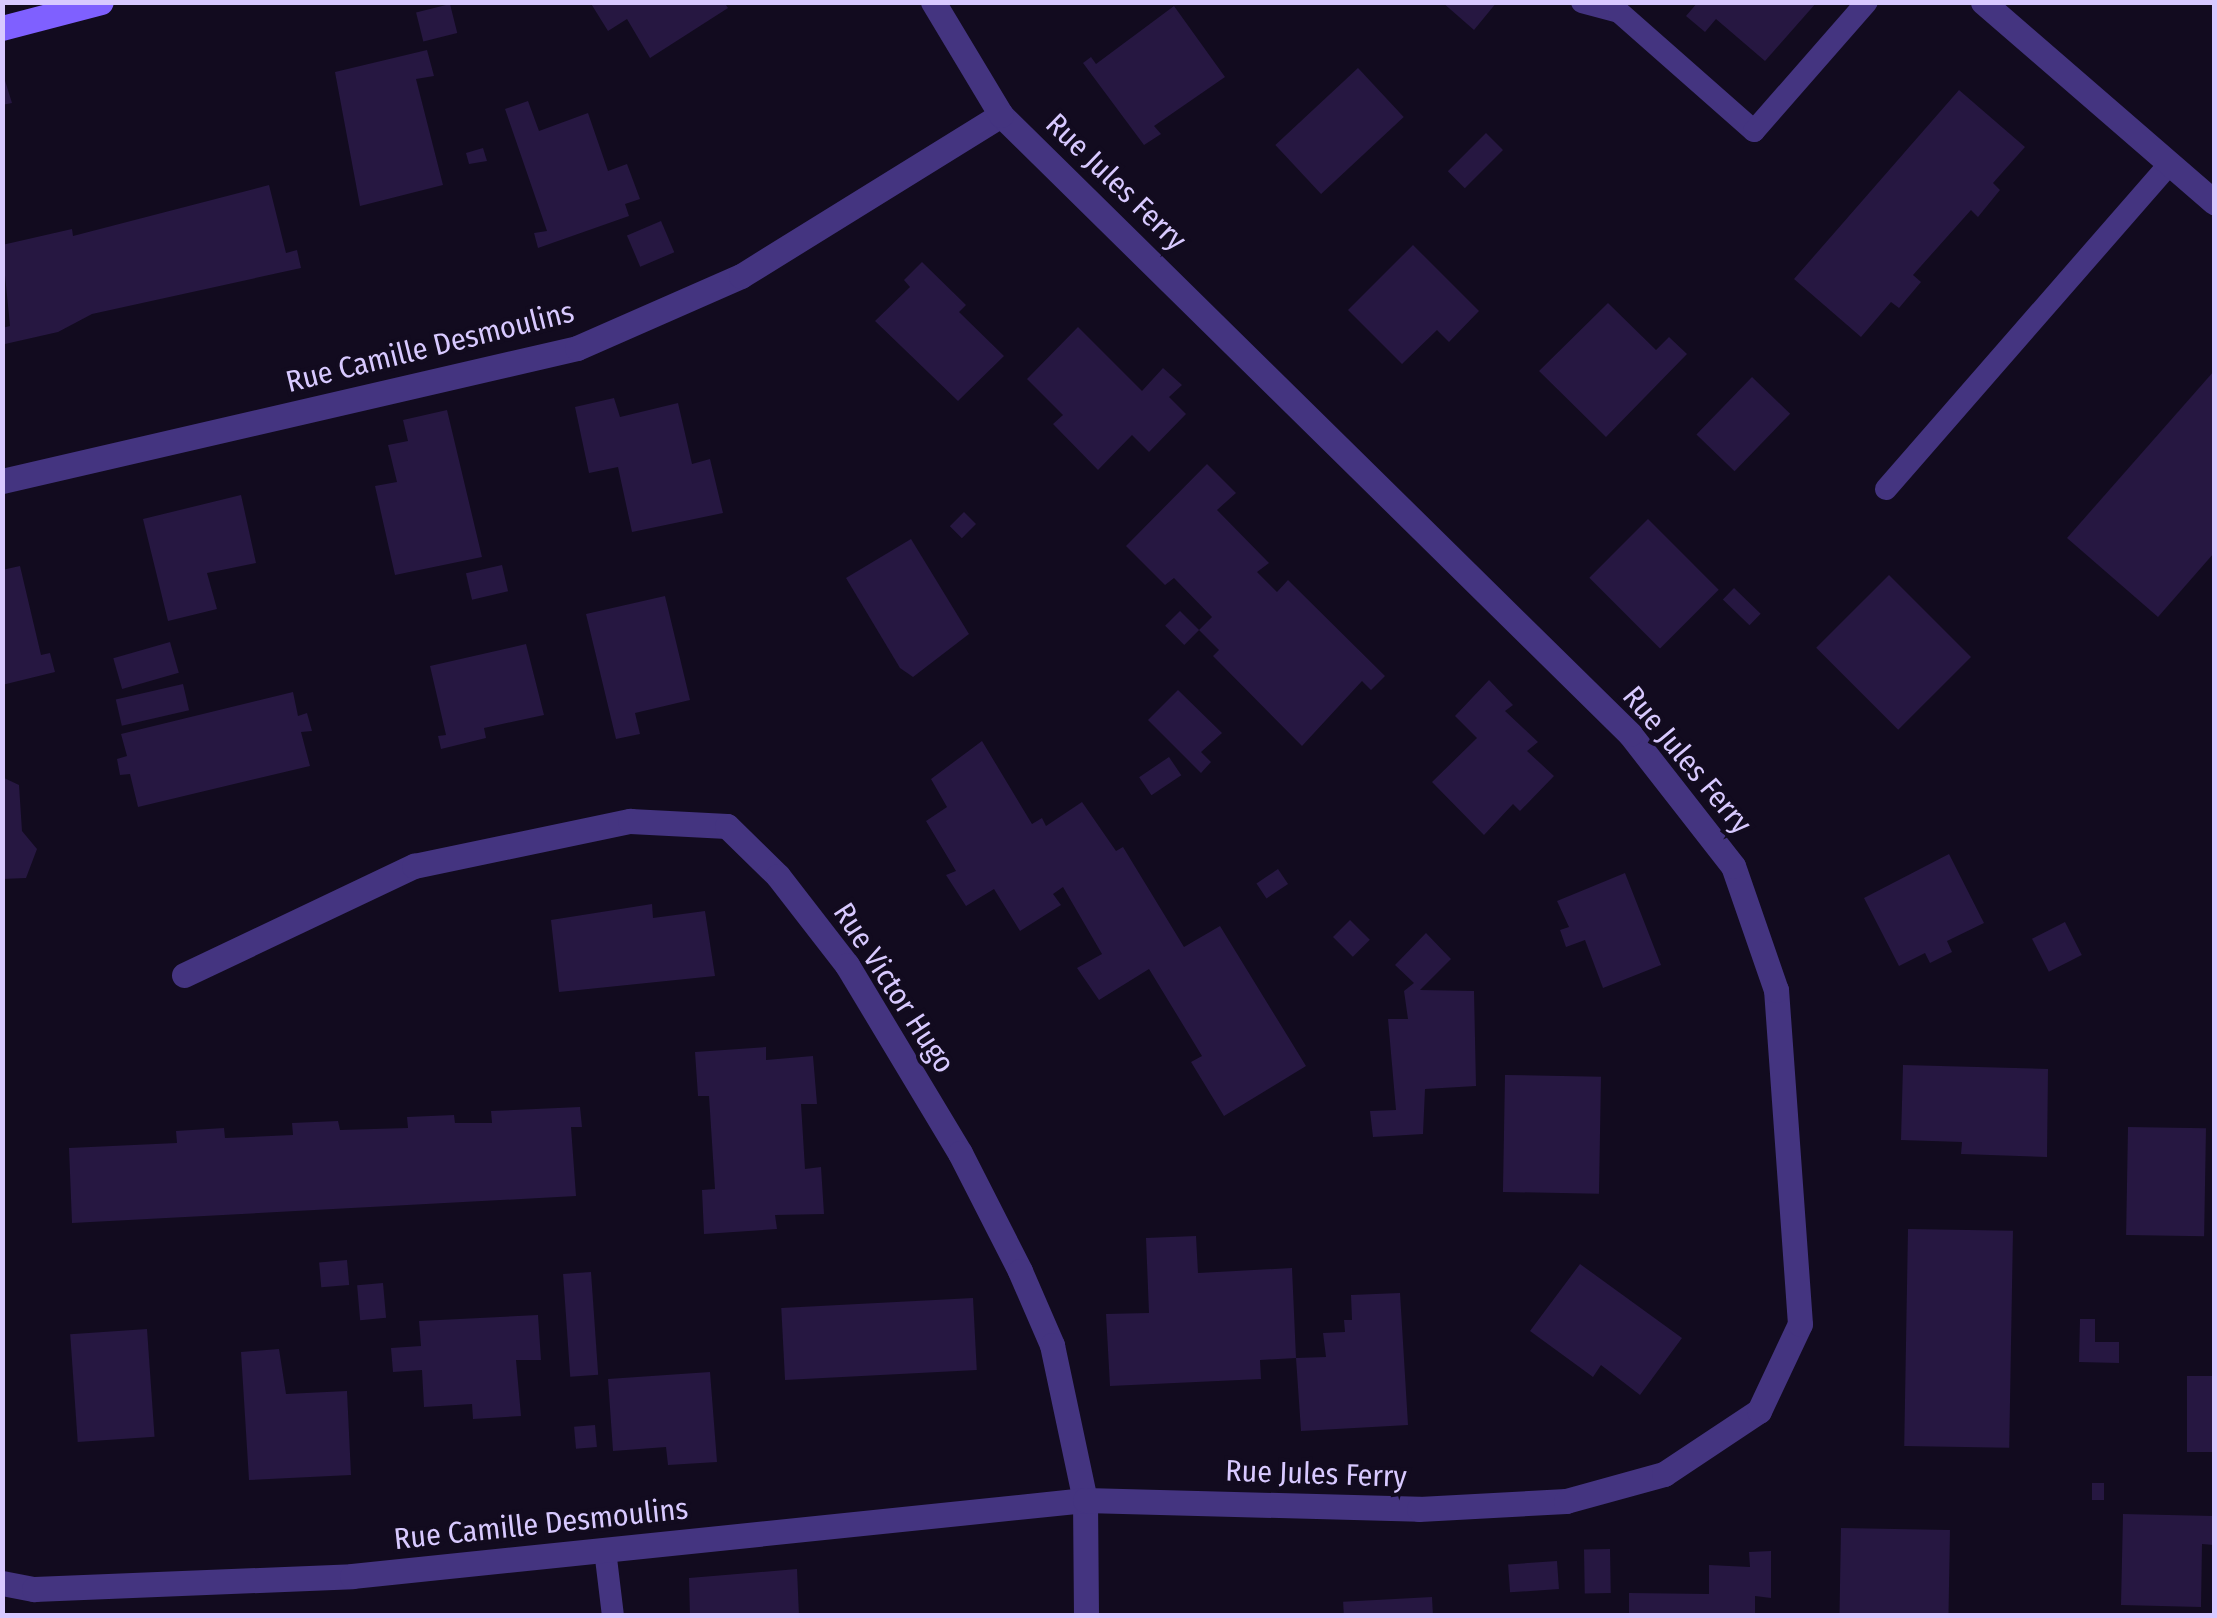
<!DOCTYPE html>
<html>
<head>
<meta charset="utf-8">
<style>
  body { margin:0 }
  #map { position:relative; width:2217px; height:1618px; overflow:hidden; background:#120b1f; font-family:"Fira Sans Condensed",sans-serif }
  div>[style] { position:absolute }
  .building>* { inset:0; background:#261741; transform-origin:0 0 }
  .service>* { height:22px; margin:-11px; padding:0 11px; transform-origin:11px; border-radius:11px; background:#443480 }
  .minor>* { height:25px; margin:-12.5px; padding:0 12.5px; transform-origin:12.5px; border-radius:12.5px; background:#443480 }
  .secondary>* { height:25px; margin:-12.5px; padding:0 12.5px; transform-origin:12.5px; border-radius:12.5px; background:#7f60ff }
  span { translate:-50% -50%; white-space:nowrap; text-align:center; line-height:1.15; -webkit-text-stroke:8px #120b1f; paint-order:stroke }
  .street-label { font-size:30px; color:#d8c9ff }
  .frame { position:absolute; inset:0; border:5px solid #d8c9ff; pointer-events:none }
</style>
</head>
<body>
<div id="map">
  <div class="building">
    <i style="clip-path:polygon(590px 2px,724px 2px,728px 8px,650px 58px,627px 19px,608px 31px)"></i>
    <i style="clip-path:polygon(1442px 2px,1497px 2px,1474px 30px)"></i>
    <i style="clip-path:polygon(1698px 2px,1817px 2px,1765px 61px,1716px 19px,1705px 32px,1686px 16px)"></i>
    <i style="left:450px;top:4px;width:30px;height:35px;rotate:76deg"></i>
    <i style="clip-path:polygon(1174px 6px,1225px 77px,1154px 126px,1161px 134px,1144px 145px,1083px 63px,1091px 57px,1096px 64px)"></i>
    <i style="clip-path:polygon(427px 50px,434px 76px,416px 79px,443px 185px,360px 206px,335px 72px)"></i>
    <i style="left:1358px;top:68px;width:67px;height:113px;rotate:47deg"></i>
    <i style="clip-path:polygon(2px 71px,12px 103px,2px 105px)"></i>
    <i style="clip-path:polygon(1959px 90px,2025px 147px,1993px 183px,2000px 190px,1978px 217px,1971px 210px,1913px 275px,1921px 282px,1899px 308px,1891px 302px,1861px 337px,1794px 279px)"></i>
    <i style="clip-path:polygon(528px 101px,539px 131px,588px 113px,608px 171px,627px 164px,640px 199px,625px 204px,629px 216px,538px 248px,534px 233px,547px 231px,505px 109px)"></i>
    <i style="left:1486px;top:133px;width:24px;height:54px;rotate:45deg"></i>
    <i style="clip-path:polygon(483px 148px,487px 161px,469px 164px,466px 153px)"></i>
    <i style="clip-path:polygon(269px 185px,286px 253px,297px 250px,301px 268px,92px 314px,58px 332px,5px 344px,2px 328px,10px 326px,2px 245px,72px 229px,73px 236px)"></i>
    <i style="left:661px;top:221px;width:34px;height:37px;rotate:67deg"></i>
    <i style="clip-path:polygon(1413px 245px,1479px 311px,1449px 342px,1437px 330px,1402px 364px,1348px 310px)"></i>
    <i style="clip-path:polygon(922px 262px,966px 305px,959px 312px,1004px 356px,958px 401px,875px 321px,910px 287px,904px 280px)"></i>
    <i style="clip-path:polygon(1608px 303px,1656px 350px,1669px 337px,1687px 354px,1606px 437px,1539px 371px)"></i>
    <i style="clip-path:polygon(1078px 327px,1142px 391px,1163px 368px,1182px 385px,1169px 397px,1186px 414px,1149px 452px,1132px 435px,1098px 470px,1053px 424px,1063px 415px,1027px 379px)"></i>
    <i style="clip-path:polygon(2214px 371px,2214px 553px,2158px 617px,2067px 538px)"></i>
    <i style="left:1752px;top:377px;width:53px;height:80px;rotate:44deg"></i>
    <i style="clip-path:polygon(614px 398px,620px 417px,678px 403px,692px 464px,710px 459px,723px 513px,632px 532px,618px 467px,589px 473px,575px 407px)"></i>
    <i style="clip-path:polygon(447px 410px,482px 557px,395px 575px,375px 486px,397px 482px,388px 445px,408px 441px,403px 420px)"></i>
    <i style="clip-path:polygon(1207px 464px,1236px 493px,1217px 510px,1269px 563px,1257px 572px,1277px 592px,1288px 580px,1385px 676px,1371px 690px,1362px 681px,1302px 746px,1213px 656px,1219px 650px,1199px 630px,1212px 617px,1174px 578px,1165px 585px,1126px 546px)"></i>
    <i style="clip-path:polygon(241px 495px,256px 563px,207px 573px,217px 609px,168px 621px,143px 519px)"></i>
    <i style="left:964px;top:512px;width:17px;height:20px;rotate:45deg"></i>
    <i style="left:1648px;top:519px;width:100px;height:83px;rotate:45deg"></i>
    <i style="clip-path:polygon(911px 539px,969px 634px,913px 677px,900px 668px,846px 578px)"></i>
    <i style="left:502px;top:565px;width:27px;height:37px;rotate:77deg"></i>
    <i style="clip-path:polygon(20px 566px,41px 655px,50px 653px,55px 672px,2px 685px,2px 570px)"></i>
    <i style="left:1889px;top:575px;width:116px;height:103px;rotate:45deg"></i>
    <i style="left:1734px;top:588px;width:37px;height:16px;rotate:44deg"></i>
    <i style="clip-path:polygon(665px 596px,690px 700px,635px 713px,640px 734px,616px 739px,586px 614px)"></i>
    <i style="left:1180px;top:611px;width:27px;height:21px;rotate:45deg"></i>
    <i style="left:170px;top:642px;width:32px;height:59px;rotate:74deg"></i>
    <i style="clip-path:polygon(526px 644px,544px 715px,484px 728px,486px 738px,441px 749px,438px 736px,446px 735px,430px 666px)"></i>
    <i style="clip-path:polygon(1489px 680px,1513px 705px,1505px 711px,1538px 742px,1527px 751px,1554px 776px,1520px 811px,1513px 804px,1484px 835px,1432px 782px,1477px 738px,1455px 716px)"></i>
    <i style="left:183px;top:684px;width:27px;height:69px;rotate:77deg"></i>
    <i style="clip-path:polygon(1178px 690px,1222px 733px,1201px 752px,1211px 762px,1201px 773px,1148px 720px)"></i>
    <i style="clip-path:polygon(293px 692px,298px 716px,307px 713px,312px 731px,301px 732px,310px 766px,138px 807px,130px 774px,120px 775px,117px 759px,127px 756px,121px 734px)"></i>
    <i style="clip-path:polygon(982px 741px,1032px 824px,1042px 818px,1046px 826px,1082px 802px,1116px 851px,1123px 847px,1184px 947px,1220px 926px,1306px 1066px,1224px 1116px,1191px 1062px,1202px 1056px,1149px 969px,1099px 1000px,1077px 968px,1102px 954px,1063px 887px,1053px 894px,1061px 905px,1020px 931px,994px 889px,966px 906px,946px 875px,956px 871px,926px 821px,947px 807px,931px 779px)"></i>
    <i style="left:1169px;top:757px;width:22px;height:36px;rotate:56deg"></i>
    <i style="clip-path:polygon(2px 777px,19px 785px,22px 831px,37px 849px,26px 878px,2px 879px)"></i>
    <i style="clip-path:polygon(1949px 854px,1984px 923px,1947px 941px,1952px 952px,1930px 963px,1925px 953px,1899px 966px,1864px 898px)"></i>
    <i style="left:1278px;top:869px;width:18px;height:26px;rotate:56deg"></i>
    <i style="clip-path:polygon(1625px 873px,1661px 965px,1603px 988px,1585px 940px,1566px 947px,1560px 930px,1569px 927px,1557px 901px)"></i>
    <i style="clip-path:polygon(652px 904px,653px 918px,705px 911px,715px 976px,559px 992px,551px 920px)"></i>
    <i style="left:1350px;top:920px;width:28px;height:24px;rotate:45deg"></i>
    <i style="left:2065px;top:922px;width:37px;height:37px;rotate:63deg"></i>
    <i style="clip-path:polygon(1426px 933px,1451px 959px,1420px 990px,1474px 991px,1476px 1086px,1425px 1089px,1423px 1134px,1373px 1137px,1370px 1111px,1396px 1110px,1388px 1019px,1408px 1019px,1404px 991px,1414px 983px,1395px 965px)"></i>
    <i style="clip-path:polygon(766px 1047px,766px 1060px,813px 1056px,817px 1104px,801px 1104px,805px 1169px,821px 1167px,824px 1214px,775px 1215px,777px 1229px,704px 1234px,702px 1190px,715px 1189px,709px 1096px,698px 1096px,695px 1052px)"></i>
    <i style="clip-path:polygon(1903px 1065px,2048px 1069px,2047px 1157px,1961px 1154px,1962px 1142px,1901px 1140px)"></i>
    <i style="left:1505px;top:1075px;width:96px;height:117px;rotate:1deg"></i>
    <i style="clip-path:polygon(580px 1107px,582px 1127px,571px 1127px,576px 1196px,72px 1223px,69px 1148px,177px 1143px,176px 1131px,224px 1128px,225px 1138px,293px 1135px,292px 1123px,338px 1121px,340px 1130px,408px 1128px,407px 1117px,454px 1115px,455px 1123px,492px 1123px,491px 1111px)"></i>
    <i style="left:2128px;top:1127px;width:78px;height:108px;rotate:1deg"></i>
    <i style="left:1908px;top:1229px;width:105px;height:217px;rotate:1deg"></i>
    <i style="clip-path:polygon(1196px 1236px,1198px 1273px,1292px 1268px,1296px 1358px,1260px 1360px,1261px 1379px,1110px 1386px,1106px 1314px,1149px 1313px,1146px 1238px)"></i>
    <i style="left:347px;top:1260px;width:25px;height:28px;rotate:85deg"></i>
    <i style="clip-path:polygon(1580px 1264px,1682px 1338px,1640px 1395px,1601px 1365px,1593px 1377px,1530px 1331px)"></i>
    <i style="left:591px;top:1272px;width:103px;height:28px;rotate:86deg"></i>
    <i style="left:383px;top:1283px;width:35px;height:26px;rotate:85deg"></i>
    <i style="clip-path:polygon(1400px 1293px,1408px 1425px,1301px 1431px,1296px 1358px,1326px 1357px,1323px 1333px,1345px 1332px,1344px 1320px,1352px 1320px,1351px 1295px)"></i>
    <i style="left:973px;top:1298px;width:72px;height:192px;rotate:87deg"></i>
    <i style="clip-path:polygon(538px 1315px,541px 1360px,516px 1360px,521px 1416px,473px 1419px,472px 1404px,424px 1407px,422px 1370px,393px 1372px,391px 1348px,421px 1346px,419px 1321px)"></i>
    <i style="clip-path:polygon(2080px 1319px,2095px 1319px,2095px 1342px,2119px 1342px,2119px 1363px,2079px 1362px)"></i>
    <i style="left:147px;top:1329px;width:108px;height:77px;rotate:86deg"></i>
    <i style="clip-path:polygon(279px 1349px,286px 1394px,347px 1391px,351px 1475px,249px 1480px,241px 1352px)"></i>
    <i style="clip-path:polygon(710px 1372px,717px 1462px,668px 1465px,666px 1447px,613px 1451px,608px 1379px)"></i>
    <i style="left:2187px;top:1376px;width:27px;height:76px"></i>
    <i style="left:595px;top:1425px;width:22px;height:21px;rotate:85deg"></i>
    <i style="left:2092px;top:1483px;width:12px;height:17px"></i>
    <i style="clip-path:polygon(2123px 1514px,2214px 1516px,2214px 1545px,2202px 1544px,2201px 1607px,2121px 1605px)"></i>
    <i style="left:1841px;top:1528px;width:109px;height:88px;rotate:1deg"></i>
    <i style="left:1610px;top:1549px;width:44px;height:26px;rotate:89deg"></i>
    <i style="clip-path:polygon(1771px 1551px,1771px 1598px,1755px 1596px,1755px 1616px,1629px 1616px,1629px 1593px,1709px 1594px,1709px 1565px,1750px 1567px,1749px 1552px)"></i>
    <i style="left:1557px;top:1561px;width:28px;height:49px;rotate:86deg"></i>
    <i style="clip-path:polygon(797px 1569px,799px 1616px,690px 1616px,689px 1578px)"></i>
    <i style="left:1432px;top:1597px;width:19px;height:89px;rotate:87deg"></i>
  </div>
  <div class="service">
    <i style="left:1582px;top:2px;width:38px;rotate:15deg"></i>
    <i style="left:1619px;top:12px;width:180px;rotate:41.4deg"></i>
    <i style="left:1754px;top:131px;width:171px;rotate:-48.8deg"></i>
    <i style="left:1886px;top:489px;width:432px;rotate:-48.9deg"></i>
    <i style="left:605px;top:1550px;width:66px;rotate:83.1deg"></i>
  </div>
  <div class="minor">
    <i style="left:1983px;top:2px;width:306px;rotate:40.9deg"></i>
    <i style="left:2px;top:481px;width:590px;rotate:-13.02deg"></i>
    <i style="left:577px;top:348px;width:179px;rotate:-23.7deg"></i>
    <i style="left:741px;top:276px;width:306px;rotate:-31.8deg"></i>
    <i style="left:184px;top:975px;width:255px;rotate:-25.4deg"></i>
    <i style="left:414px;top:866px;width:221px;rotate:-11.8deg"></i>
    <i style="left:630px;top:821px;width:97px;rotate:3deg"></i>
    <i style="left:727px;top:826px;width:71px;rotate:44.4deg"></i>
    <i style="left:778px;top:876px;width:113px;rotate:52.2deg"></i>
    <i style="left:847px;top:965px;width:219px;rotate:59deg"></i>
    <i style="left:960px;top:1153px;width:132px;rotate:63deg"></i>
    <i style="left:1020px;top:1271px;width:81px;rotate:66.6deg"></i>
    <i style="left:1052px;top:1345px;width:158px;rotate:78deg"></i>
    <i style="left:1085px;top:1500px;width:116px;rotate:89.5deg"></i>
    <i style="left:2px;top:1583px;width:33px;rotate:11deg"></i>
    <i style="left:34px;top:1589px;width:318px;rotate:-2.3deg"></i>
    <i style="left:352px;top:1576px;width:737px;rotate:-5.92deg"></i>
    <i style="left:1085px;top:1500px;width:334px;rotate:1.5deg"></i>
    <i style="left:1419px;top:1509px;width:147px;rotate:-3.1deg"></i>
    <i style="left:1566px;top:1501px;width:102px;rotate:-15.4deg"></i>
    <i style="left:1664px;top:1474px;width:114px;rotate:-33.6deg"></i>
    <i style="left:1759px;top:1411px;width:96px;rotate:-64.8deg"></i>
    <i style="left:1800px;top:1324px;width:335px;rotate:-94.1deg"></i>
    <i style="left:1776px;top:990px;width:131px;rotate:-109.1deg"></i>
    <i style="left:1733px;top:866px;width:167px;rotate:-128deg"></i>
    <i style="left:1630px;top:734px;width:882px;rotate:-135.46deg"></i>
    <i style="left:1001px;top:115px;width:132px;rotate:-121deg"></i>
  </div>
  <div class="secondary">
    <i style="left:2px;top:28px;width:102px;rotate:-14.7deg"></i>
  </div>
  <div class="street-label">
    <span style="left:1116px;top:182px;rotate:44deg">Rue Jules Ferry</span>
    <span style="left:430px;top:347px;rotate:-14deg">Rue Camille Desmoulins</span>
    <span style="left:1687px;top:760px;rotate:50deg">Rue Jules Ferry</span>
    <span style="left:894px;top:988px;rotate:57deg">Rue Victor Hugo</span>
    <span style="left:1316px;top:1474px;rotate:2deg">Rue Jules Ferry</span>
    <span style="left:541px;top:1524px;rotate:-6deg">Rue Camille Desmoulins</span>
  </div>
  <div class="frame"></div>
</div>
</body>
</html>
